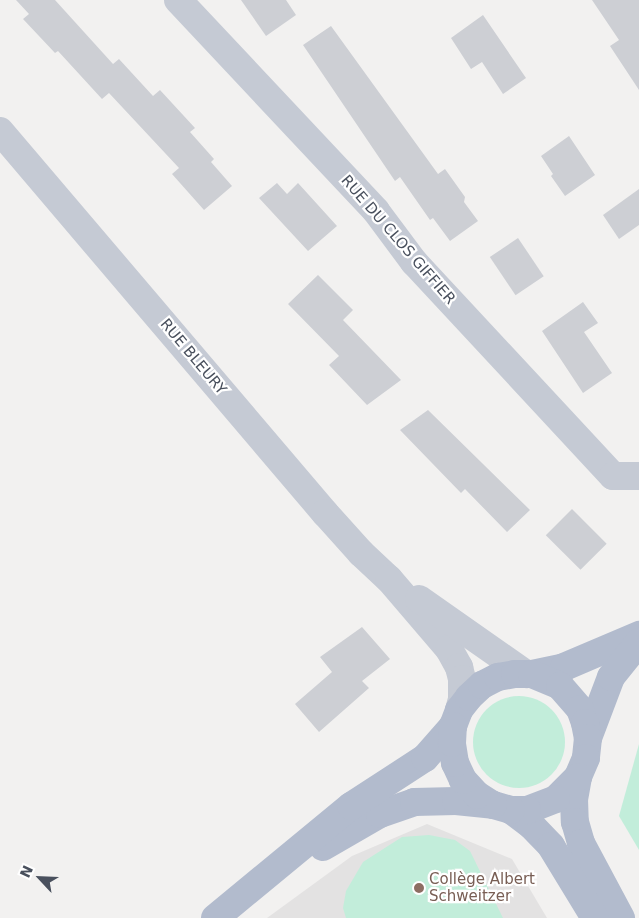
<!DOCTYPE html>
<html>
<head>
<meta charset="utf-8">
<style>
  body { margin:0 }
  #map { position:relative; width:639px; height:918px; overflow:hidden; background:#f2f1f0; font-family:"DejaVu Sans",sans-serif }
  div>[style] { position:absolute }
  .education>* { inset:0; background:#e3e2e2 }
  .green>* { inset:0; background:#c2edda }
  .round { border-radius:50% }
  .building>* { inset:0; background:#cdcfd4; transform-origin:0 0 }
  .minor>* { height:28px; margin:-14px; padding:0 14px; transform-origin:14px; border-radius:14px; background:#c5cad4 }
  .major>* { height:28px; margin:-14px; padding:0 14px; transform-origin:14px; border-radius:14px; background:#b2bbcd }
  .dots>* { width:14px; height:14px; translate:-50% -50%; box-sizing:border-box; border:2px solid #fff; border-radius:50% }
  span { translate:-50% -50%; white-space:nowrap; text-align:center; line-height:1.15; -webkit-text-stroke:4.5px #fff; paint-order:stroke }
  .street-label { font-size:15px; color:#49505d }
  .education-label { font-size:15px; color:#785e54 }
  .left { translate:0 -50%; text-align:left }
  .north { position:absolute; left:15px; top:853px; width:50px; height:50px; -webkit-text-stroke:4px #fff; paint-order:stroke; rotate:295deg; font-size:14px; font-weight:700; line-height:20px; text-align:center; color:#49505d }
  .north::after { content:''; display:block; margin:auto; width:18px; height:22px; background:#49505d; clip-path:polygon(50% 0,100% 100%,50% 72%,0 100%) }
</style>
</head>
<body>
<div id="map">
  <div class="education">
    <i style="clip-path:polygon(427px 824px,512px 859px,547px 918px,267px 918px,352px 856px)"></i>
  </div>
  <div class="green">
    <i class="round" style="left:473px;top:696px;width:92px;height:92px"></i>
    <i style="clip-path:polygon(639px 744px,639px 850px,619px 816px)"></i>
    <i style="clip-path:polygon(429px 835px,455px 840px,470px 851px,503px 918px,346px 918px,343px 908px,346px 891px,363px 862px,402px 837px)"></i>
  </div>
  <div class="building">
    <i style="clip-path:polygon(16px 0,55px 0,113px 64px,119px 59px,153px 96px,160px 90px,195px 128px,190px 132px,214px 159px,211px 162px,232px 186px,204px 210px,172px 174px,179px 168px,109px 93px,102px 99px,58px 51px,55px 53px,23px 19px,29px 14px)"></i>
    <i style="clip-path:polygon(241px 0,286px 0,296px 15px,266px 36px)"></i>
    <i style="clip-path:polygon(592px 0,639px 0,639px 90px,610px 46px,619px 40px)"></i>
    <i style="clip-path:polygon(483px 15px,526px 78px,503px 94px,482px 62px,471px 69px,451px 38px)"></i>
    <i style="clip-path:polygon(331px 26px,438px 174px,445px 169px,465px 197px,464px 202px,478px 221px,450px 241px,433px 218px,430px 220px,400px 177px,395px 181px,303px 45px)"></i>
    <i style="clip-path:polygon(569px 136px,595px 175px,565px 196px,551px 176px,553px 174px,541px 156px)"></i>
    <i style="clip-path:polygon(277px 183px,287px 194px,298px 183px,337px 226px,308px 251px,259px 198px)"></i>
    <i style="clip-path:polygon(639px 189px,639px 225px,619px 239px,603px 215px)"></i>
    <i style="left:518px;top:238px;width:46px;height:34px;rotate:56deg"></i>
    <i style="clip-path:polygon(318px 275px,353px 310px,343px 320px,401px 380px,367px 405px,329px 365px,339px 356px,288px 304px)"></i>
    <i style="clip-path:polygon(583px 302px,598px 323px,584px 332px,612px 373px,583px 393px,542px 331px)"></i>
    <i style="clip-path:polygon(428px 410px,530px 510px,507px 532px,465px 489px,461px 493px,400px 430px)"></i>
    <i style="left:572px;top:509px;width:49px;height:37px;rotate:45deg"></i>
    <i style="clip-path:polygon(362px 627px,390px 659px,362px 681px,369px 688px,319px 732px,295px 704px,332px 672px,320px 657px)"></i>
  </div>
  <div class="minor">
    <i style="left:178px;top:0;width:289px;rotate:46.8deg"></i>
    <i style="left:376px;top:211px;width:64px;rotate:53.3deg"></i>
    <i style="left:414px;top:262px;width:292px;rotate:47.1deg"></i>
    <i style="left:613px;top:476px;width:26px"></i>
    <i style="left:0;top:131px;width:502px;rotate:49.61deg"></i>
    <i style="left:325px;top:513px;width:54px;rotate:48deg"></i>
    <i style="left:361px;top:553px;width:38px;rotate:43deg"></i>
    <i style="left:389px;top:579px;width:92px;rotate:49.4deg"></i>
    <i style="left:449px;top:649px;width:21px;rotate:61deg"></i>
    <i style="left:459px;top:667px;width:12px;rotate:76deg"></i>
    <i style="left:462px;top:679px;width:20px;rotate:90deg"></i>
    <i style="left:462px;top:699px;width:11px;rotate:105deg"></i>
    <i style="left:419px;top:599px;width:131px;rotate:35deg"></i>
  </div>
  <div class="major">
    <i style="left:532px;top:674px;width:33px;rotate:-12deg"></i>
    <i style="left:564px;top:667px;width:82px;rotate:-23.1deg"></i>
    <i style="left:588px;top:738px;width:65px;rotate:-69.3deg"></i>
    <i style="left:611px;top:677px;width:45px;rotate:-51.3deg"></i>
    <i style="left:578px;top:777px;width:22px;rotate:100deg"></i>
    <i style="left:574px;top:799px;width:23px;rotate:88deg"></i>
    <i style="left:575px;top:822px;width:22px;rotate:74deg"></i>
    <i style="left:581px;top:843px;width:85px;rotate:61.9deg"></i>
    <i style="left:511px;top:810px;width:25px;rotate:37deg"></i>
    <i style="left:531px;top:825px;width:29px;rotate:46deg"></i>
    <i style="left:551px;top:846px;width:84px;rotate:58.6deg"></i>
    <i style="left:323px;top:847px;width:66px;rotate:-30.1deg"></i>
    <i style="left:380px;top:814px;width:36px;rotate:-19deg"></i>
    <i style="left:414px;top:802px;width:42px;rotate:-1.4deg"></i>
    <i style="left:456px;top:801px;width:37px;rotate:6deg"></i>
    <i style="left:215px;top:918px;width:176px;rotate:-39.5deg"></i>
    <i style="left:351px;top:806px;width:88px;rotate:-33deg"></i>
    <i style="left:425px;top:758px;width:43px;rotate:-48.8deg"></i>
    <i style="left:453px;top:726px;width:17px;rotate:-69deg"></i>
    <i style="left:459px;top:710px;width:16px;rotate:-52deg"></i>
    <i style="left:469px;top:697px;width:18px;rotate:-43deg"></i>
    <i style="left:482px;top:685px;width:18px;rotate:-27deg"></i>
    <i style="left:498px;top:677px;width:17px;rotate:-10deg"></i>
    <i style="left:515px;top:674px;width:17px"></i>
    <i style="left:532px;top:674px;width:30px;rotate:23deg"></i>
    <i style="left:560px;top:686px;width:30px;rotate:49deg"></i>
    <i style="left:580px;top:709px;width:15px;rotate:70deg"></i>
    <i style="left:585px;top:723px;width:15px;rotate:79deg"></i>
    <i style="left:588px;top:738px;width:20px;rotate:96deg"></i>
    <i style="left:586px;top:758px;width:21px;rotate:113deg"></i>
    <i style="left:578px;top:777px;width:31px;rotate:135deg"></i>
    <i style="left:556px;top:799px;width:31px;rotate:159deg"></i>
    <i style="left:527px;top:810px;width:16px;rotate:180deg"></i>
    <i style="left:511px;top:810px;width:19px;rotate:-164deg"></i>
    <i style="left:493px;top:805px;width:19px;rotate:-148deg"></i>
    <i style="left:477px;top:795px;width:21px;rotate:-133deg"></i>
    <i style="left:463px;top:780px;width:19px;rotate:-115deg"></i>
    <i style="left:455px;top:763px;width:20px;rotate:-99deg"></i>
    <i style="left:452px;top:743px;width:17px;rotate:-87deg"></i>
  </div>
  <div class="dots">
    <i style="left:419px;top:888px;background:#8d6e63"></i>
  </div>
  <div class="street-label">
    <span style="left:398px;top:240px;rotate:49deg">RUE DU CLOS GIFFIER</span>
    <span style="left:193px;top:357px;rotate:50deg">RUE BLEURY</span>
  </div>
  <div class="education-label">
    <span class="left" style="left:429px;top:888px">Collège Albert<br>Schweitzer</span>
  </div>
  <div class="north">N</div>
</div>
</body>
</html>
